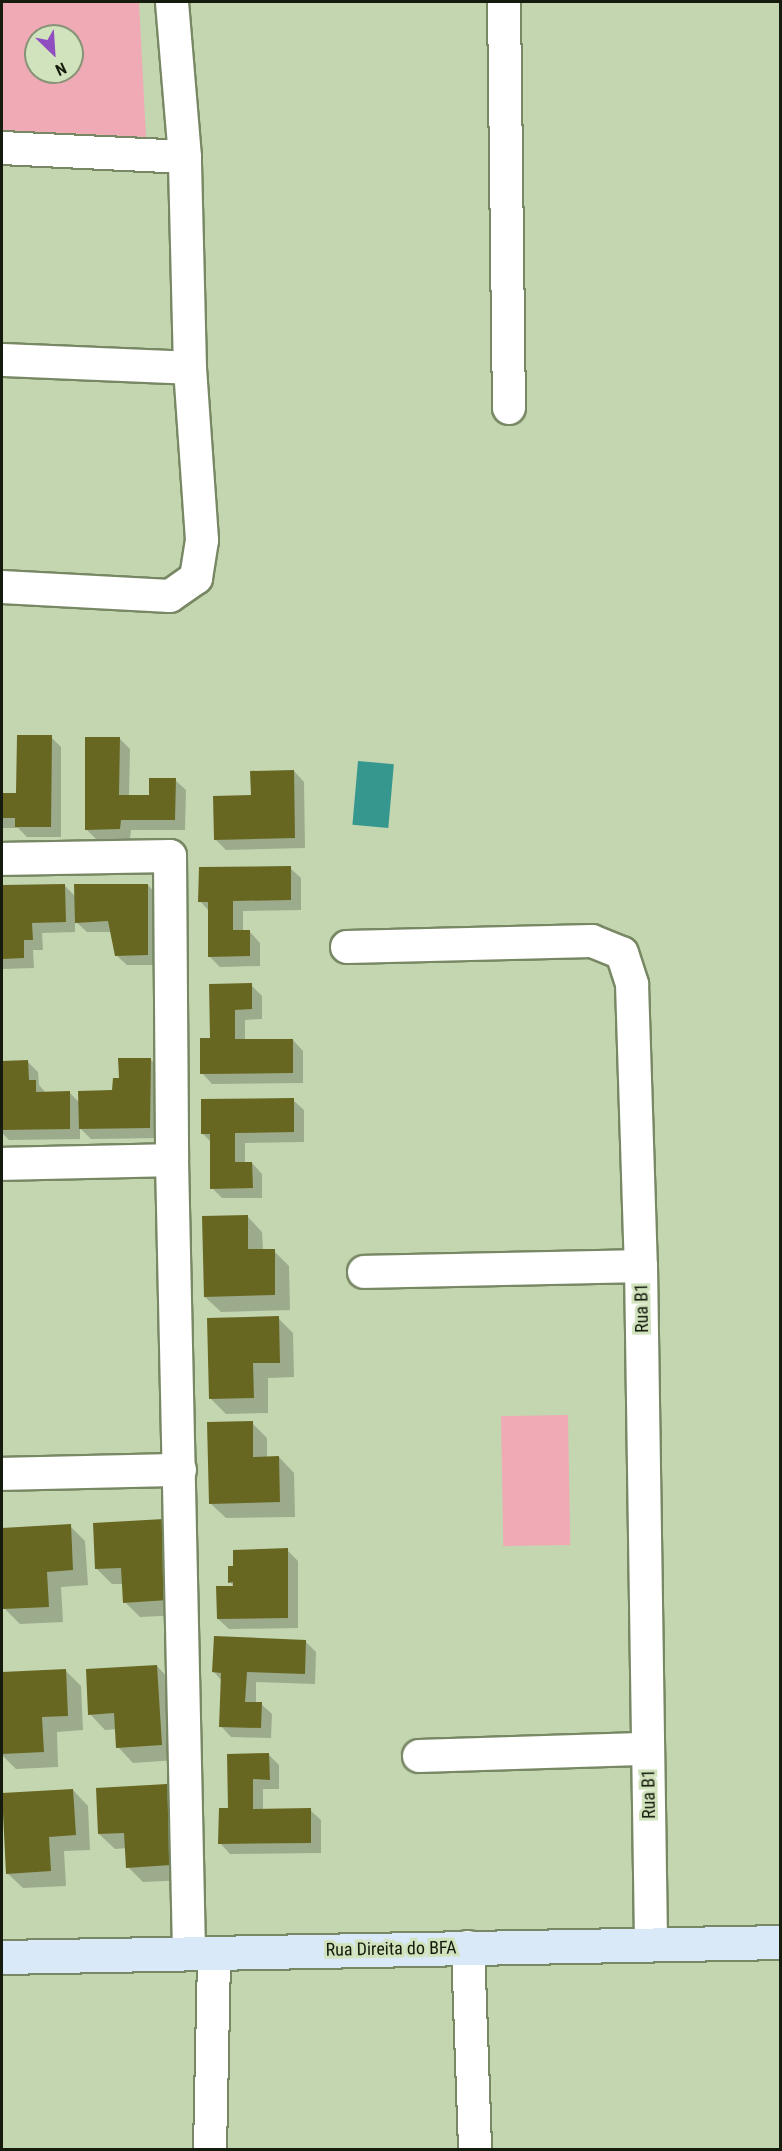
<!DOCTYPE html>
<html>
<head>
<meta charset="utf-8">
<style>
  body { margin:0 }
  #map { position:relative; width:782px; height:2151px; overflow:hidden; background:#c4d6b0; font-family:"Roboto Condensed",sans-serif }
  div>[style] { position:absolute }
  .green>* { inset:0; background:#f0aab6; transform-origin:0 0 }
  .water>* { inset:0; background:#36978f; transform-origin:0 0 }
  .shadow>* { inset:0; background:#0003 }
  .building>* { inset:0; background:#686722 }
  .roads { filter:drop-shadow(2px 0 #788864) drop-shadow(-2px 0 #788864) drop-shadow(0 2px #788864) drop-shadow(0 -2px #788864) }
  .street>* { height:32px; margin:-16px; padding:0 16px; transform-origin:16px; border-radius:16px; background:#fff }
  .secondary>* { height:33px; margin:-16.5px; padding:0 16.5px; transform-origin:16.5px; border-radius:16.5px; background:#dae9f8 }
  span { translate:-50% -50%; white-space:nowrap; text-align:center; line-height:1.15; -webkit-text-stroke:6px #d1e3bd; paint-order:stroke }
  .street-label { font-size:18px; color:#151b0d }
  .frame { position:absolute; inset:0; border:3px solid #151b0d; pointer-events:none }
  .north { position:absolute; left:24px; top:24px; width:60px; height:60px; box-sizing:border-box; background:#d1e3bd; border:2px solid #869377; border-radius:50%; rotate:155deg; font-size:16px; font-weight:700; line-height:24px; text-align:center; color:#151b0d }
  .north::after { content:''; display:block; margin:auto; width:21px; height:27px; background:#904dc2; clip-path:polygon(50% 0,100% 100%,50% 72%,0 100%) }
</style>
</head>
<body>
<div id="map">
  <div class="green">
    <i style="clip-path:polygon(evenodd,2px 2px,139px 2px,146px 137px,2px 130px,2px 2px,36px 36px,72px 36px,72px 72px,36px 72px,36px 36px)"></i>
    <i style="left:568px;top:1415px;width:130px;height:67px;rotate:89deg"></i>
  </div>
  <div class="water">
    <i style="left:358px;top:761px;width:36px;height:64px;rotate:5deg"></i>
  </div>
  <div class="shadow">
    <i style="clip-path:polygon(51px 737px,61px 747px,61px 837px,27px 837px,18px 828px,2px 828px,2px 794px,18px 794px)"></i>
    <i style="clip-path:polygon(119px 738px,130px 749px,129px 796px,150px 796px,175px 780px,186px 790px,185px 830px,131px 830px,130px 839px,97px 840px,86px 829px)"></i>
    <i style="clip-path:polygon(294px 771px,304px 782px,305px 848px,226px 850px,215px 839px,252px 796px)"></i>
    <i style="clip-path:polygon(290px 868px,301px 878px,301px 910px,243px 911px,243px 932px,250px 932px,260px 943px,260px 966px,220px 967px,209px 956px,209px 911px,200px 901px)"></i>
    <i style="clip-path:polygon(64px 885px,76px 897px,148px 885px,158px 896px,158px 965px,127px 965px,116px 955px,112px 932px,87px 932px,75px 921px,75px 932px,42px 933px,43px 950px,33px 950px,34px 968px,3px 969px,2px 887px)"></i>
    <i style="clip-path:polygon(251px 985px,262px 996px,262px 1019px,245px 1020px,245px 1041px,293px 1040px,303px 1051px,303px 1083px,212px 1084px,202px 1073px,211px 1040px)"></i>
    <i style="clip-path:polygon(150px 1059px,161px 1070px,160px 1138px,91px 1139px,80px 1128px,80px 1139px,9px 1140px,2px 1133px,2px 1062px,28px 1062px,38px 1072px,39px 1085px,46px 1093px,69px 1092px,80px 1103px,114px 1092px,120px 1079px)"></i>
    <i style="clip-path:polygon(293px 1100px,304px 1110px,304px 1142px,245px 1143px,245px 1164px,252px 1163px,262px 1174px,262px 1198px,222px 1198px,212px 1188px,212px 1143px,202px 1133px)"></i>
    <i style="clip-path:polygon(247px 1216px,262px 1232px,263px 1251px,274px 1251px,289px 1266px,290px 1310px,221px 1312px,205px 1297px)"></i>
    <i style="clip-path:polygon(278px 1318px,293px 1333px,294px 1377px,268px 1378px,268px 1413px,226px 1414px,210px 1398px)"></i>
    <i style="clip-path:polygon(252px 1423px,267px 1438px,267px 1458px,279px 1457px,294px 1473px,295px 1517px,226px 1518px,210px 1503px)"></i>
    <i style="clip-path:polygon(95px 1524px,183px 1615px,140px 1617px,125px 1602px,124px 1584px,112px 1584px,97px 1569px)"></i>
    <i style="clip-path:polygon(70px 1526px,85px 1541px,88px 1585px,61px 1587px,63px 1622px,20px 1624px,5px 1609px,2px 1529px)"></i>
    <i style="clip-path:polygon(287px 1550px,298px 1561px,298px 1628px,229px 1629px,218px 1619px,235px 1588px,230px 1582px)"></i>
    <i style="clip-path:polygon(305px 1641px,316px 1652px,315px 1684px,256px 1682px,256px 1703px,261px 1704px,272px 1714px,271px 1738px,231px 1737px,221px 1726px,222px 1681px,214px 1672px)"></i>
    <i style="clip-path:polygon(157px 1666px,172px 1682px,176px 1760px,133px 1763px,118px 1747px,117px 1729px,105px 1730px,90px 1714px)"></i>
    <i style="clip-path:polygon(66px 1671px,81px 1686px,83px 1730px,57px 1732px,58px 1767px,16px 1769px,2px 1755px,2px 1674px)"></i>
    <i style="clip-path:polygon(269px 1755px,279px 1765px,279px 1789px,263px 1789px,263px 1811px,310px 1810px,321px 1820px,321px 1853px,230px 1854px,220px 1843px,229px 1810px)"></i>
    <i style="clip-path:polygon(166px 1786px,182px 1801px,186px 1880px,143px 1882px,128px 1867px,127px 1848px,115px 1849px,99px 1834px)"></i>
    <i style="clip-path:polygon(73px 1790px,88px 1806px,90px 1850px,64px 1851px,66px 1886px,23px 1888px,7px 1873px)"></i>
  </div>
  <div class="building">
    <i style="clip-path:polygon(17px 735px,52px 735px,51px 827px,15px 827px,15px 818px,2px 818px,2px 793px,16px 793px)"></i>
    <i style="clip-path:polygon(85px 737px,120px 737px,119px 795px,149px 795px,149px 778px,176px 778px,175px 820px,121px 820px,120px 829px,85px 830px)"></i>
    <i style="clip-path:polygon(294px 770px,295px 838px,214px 840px,213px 796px,251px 795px,250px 771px)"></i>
    <i style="clip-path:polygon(291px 866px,291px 900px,233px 901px,233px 930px,250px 930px,250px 956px,208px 957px,208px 902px,198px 902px,199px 867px)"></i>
    <i style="clip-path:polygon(65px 884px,66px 922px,32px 923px,33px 940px,24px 940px,24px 958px,2px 959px,2px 885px)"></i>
    <i style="clip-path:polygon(74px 884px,148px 884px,148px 955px,115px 956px,108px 921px,75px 923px)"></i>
    <i style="clip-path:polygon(252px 983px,252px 1009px,235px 1010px,235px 1039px,293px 1039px,293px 1073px,200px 1074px,200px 1038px,210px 1038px,209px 984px)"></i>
    <i style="clip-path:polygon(118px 1058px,151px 1058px,150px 1128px,79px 1129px,78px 1091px,112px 1090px,113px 1078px,119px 1078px)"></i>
    <i style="clip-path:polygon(28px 1060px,29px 1080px,36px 1080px,36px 1092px,70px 1091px,70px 1129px,2px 1130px,2px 1061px)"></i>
    <i style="clip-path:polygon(294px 1098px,294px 1132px,235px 1133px,235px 1162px,252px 1162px,253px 1188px,210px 1189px,210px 1134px,201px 1134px,201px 1099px)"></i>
    <i style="clip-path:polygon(248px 1215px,248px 1249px,275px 1249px,275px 1295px,204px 1297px,202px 1216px)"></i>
    <i style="clip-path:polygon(279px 1316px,280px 1363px,253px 1363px,254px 1398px,209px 1399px,207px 1318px)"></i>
    <i style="clip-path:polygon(253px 1421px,253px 1457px,279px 1456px,280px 1502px,209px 1504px,207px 1422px)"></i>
    <i style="clip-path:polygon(164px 1519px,168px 1600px,123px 1603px,121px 1568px,95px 1569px,93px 1523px)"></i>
    <i style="clip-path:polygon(71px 1524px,73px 1570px,47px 1572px,49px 1607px,3px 1609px,2px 1528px)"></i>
    <i style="clip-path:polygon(288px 1548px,288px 1618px,217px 1619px,216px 1586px,233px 1586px,233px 1582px,228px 1583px,228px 1566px,233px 1566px,233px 1550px)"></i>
    <i style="clip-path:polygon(214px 1636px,306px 1640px,305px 1674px,247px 1672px,245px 1702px,262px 1702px,261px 1728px,219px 1727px,221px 1673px,212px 1672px)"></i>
    <i style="clip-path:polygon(157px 1665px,162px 1745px,116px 1748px,114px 1713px,88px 1715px,86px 1669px)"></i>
    <i style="clip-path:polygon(66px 1669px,68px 1716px,42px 1717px,44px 1752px,2px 1754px,2px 1672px)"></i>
    <i style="clip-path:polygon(269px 1753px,270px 1780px,253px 1779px,253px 1809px,311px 1808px,311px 1843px,218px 1844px,219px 1808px,228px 1808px,227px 1754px)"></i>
    <i style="clip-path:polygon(167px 1784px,171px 1865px,126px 1868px,124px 1833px,98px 1834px,96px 1788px)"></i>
    <i style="clip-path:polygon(73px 1789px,76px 1835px,49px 1837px,51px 1871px,6px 1874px,2px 1793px)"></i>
  </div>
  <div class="roads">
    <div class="street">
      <i style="left:504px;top:2px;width:406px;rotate:89.3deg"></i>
      <i style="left:2px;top:148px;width:183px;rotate:2.8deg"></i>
      <i style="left:2px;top:360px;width:188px;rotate:2.4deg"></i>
      <i style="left:2px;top:587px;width:168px;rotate:3.1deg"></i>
      <i style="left:170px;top:596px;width:32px;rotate:-35deg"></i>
      <i style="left:196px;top:578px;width:38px;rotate:-81deg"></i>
      <i style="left:202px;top:540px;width:172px;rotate:-94deg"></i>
      <i style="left:190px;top:368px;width:211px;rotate:-91.4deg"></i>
      <i style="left:185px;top:157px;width:156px;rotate:-94.8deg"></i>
      <i style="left:2px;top:859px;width:168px;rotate:-1deg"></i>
      <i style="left:170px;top:856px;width:304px;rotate:89.6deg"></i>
      <i style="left:172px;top:1160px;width:793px;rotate:88.77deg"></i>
      <i style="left:347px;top:947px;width:245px;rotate:-1.4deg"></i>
      <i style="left:592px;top:941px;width:32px;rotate:22deg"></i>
      <i style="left:622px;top:953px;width:33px;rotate:72deg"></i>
      <i style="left:632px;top:984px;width:282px;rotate:88.2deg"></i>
      <i style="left:641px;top:1266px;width:677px;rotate:89.15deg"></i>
      <i style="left:2px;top:1164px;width:170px;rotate:-1.3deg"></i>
      <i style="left:364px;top:1272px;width:277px;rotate:-1.2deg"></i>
      <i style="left:2px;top:1474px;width:178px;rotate:-1.3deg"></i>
      <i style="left:419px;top:1756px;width:229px;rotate:-1.8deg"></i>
      <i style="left:468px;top:1947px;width:203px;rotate:88deg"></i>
      <i style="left:210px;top:2150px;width:197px;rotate:-88.8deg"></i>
    </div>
    <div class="secondary">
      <i style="left:2px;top:1957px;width:778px;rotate:-1.1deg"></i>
    </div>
  </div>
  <div class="street-label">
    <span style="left:642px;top:1308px;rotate:-91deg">Rua B1</span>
    <span style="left:649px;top:1794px;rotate:-91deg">Rua B1</span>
    <span style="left:391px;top:1949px;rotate:-1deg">Rua Direita do BFA</span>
  </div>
  <div class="frame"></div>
  <div class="north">N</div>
</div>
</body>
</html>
